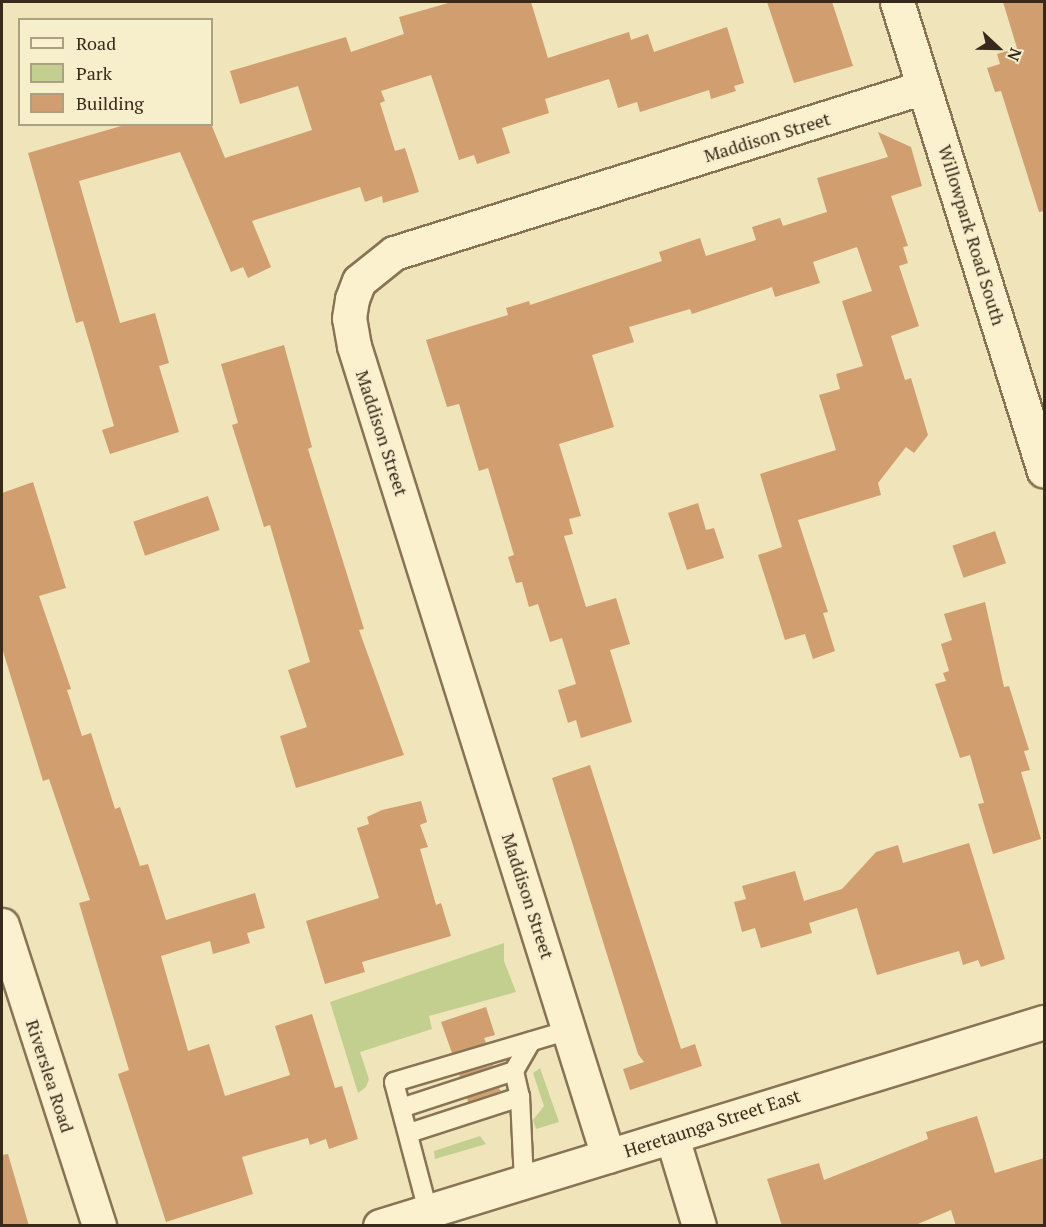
<!DOCTYPE html>
<html>
<head>
<meta charset="utf-8">
<style>
  body { margin:0 }
  #map { position:relative; width:1046px; height:1227px; overflow:hidden; background:#f0e4bb; font-family:"PT Serif",serif }
  div>[style] { position:absolute }
  .green>* { inset:0; background:#c3cf8f }
  .building>* { inset:0; background:#d19e6f; transform-origin:0 0 }
  .roads { filter:drop-shadow(2px 0 #887454) drop-shadow(-2px 0 #887454) drop-shadow(0 2px #887454) drop-shadow(0 -2px #887454) }
  .lane>* { height:18px; margin:-9px; padding:0 9px; transform-origin:9px; border-radius:9px; background:#fbf1cf }
  .street>* { height:33px; margin:-16.5px; padding:0 16.5px; transform-origin:16.5px; border-radius:16.5px; background:#fbf1cf }
  .secondary>* { height:33px; margin:-16.5px; padding:0 16.5px; transform-origin:16.5px; border-radius:16.5px; background:#fbf1cf }
  span { translate:-50% -50%; white-space:nowrap; text-align:center; line-height:1.15; -webkit-text-stroke:4.5px #f7eecb; paint-order:stroke }
  .street-label { font-size:18px; color:#372a1a }
  .frame { position:absolute; inset:0; border:3px solid #372a1a; pointer-events:none }
  .legend { position:absolute; left:18px; top:18px; width:195px; height:108px; box-sizing:border-box; background:#f7eecb; border:2px solid #aaa084; margin:0; padding:8px 10px; list-style:none; font-size:18px; color:#372a1a }
  .legend li { display:flex; align-items:center; gap:12px; height:30px }
  .legend b { width:30px; border:2px solid #aaa084 }
  .north { position:absolute; left:968px; top:18px; width:60px; height:60px; -webkit-text-stroke:4px #f7eecb; paint-order:stroke; rotate:112deg; font-size:16px; font-weight:700; line-height:24px; text-align:center; color:#372a1a }
  .north::after { content:''; display:block; margin:auto; width:21px; height:27px; background:#372a1a; clip-path:polygon(50% 0,100% 100%,50% 72%,0 100%) }
</style>
</head>
<body>
<div id="map">
  <div class="green">
    <i style="clip-path:polygon(504px 943px,504px 961px,516px 992px,429px 1016px,432px 1029px,360px 1052px,369px 1079px,366px 1087px,358px 1093px,330px 1002px)"></i>
    <i style="clip-path:polygon(540px 1068px,559px 1122px,536px 1129px,533px 1120px,544px 1106px,533px 1073px)"></i>
    <i style="clip-path:polygon(480px 1136px,486px 1144px,435px 1159px,434px 1151px)"></i>
  </div>
  <div class="building">
    <i style="clip-path:polygon(452px 2px,531px 2px,548px 58px,629px 32px,631px 40px,648px 34px,654px 52px,727px 27px,744px 83px,734px 86px,736px 91px,711px 99px,709px 90px,640px 112px,637px 102px,618px 108px,609px 79px,545px 99px,549px 113px,502px 128px,510px 153px,477px 164px,474px 155px,459px 160px,431px 75px,381px 91px,385px 101px,380px 103px,395px 151px,405px 148px,419px 192px,383px 203px,382px 196px,365px 202px,360px 187px,252px 221px,271px 267px,248px 278px,243px 267px,231px 272px,180px 152px,79px 181px,120px 323px,155px 313px,169px 363px,159px 366px,179px 432px,110px 454px,102px 430px,114px 426px,83px 321px,76px 323px,28px 153px,128px 124px,211px 124px,225px 158px,312px 130px,298px 86px,240px 104px,230px 71px,346px 37px,351px 52px,404px 34px,399px 17px)"></i>
    <i style="clip-path:polygon(767px 2px,832px 2px,853px 66px,794px 83px)"></i>
    <i style="clip-path:polygon(1003px 2px,1044px 2px,1044px 211px,1039px 212px,1001px 91px,995px 92px,987px 68px,1000px 64px,997px 54px,1017px 48px)"></i>
    <i style="clip-path:polygon(878px 132px,911px 147px,922px 186px,891px 196px,908px 246px,903px 247px,908px 263px,899px 266px,919px 326px,891px 336px,905px 380px,911px 378px,928px 435px,914px 453px,906px 447px,878px 483px,881px 495px,798px 520px,828px 612px,823px 613px,835px 651px,813px 659px,805px 634px,785px 640px,758px 555px,782px 547px,760px 474px,836px 450px,819px 395px,840px 389px,836px 374px,863px 366px,842px 301px,872px 291px,857px 247px,813px 262px,820px 283px,775px 297px,772px 287px,692px 314px,690px 309px,629px 327px,634px 342px,592px 355px,614px 427px,559px 444px,581px 516px,569px 519px,573px 534px,564px 536px,586px 607px,616px 598px,630px 644px,610px 650px,632px 722px,581px 738px,576px 720px,568px 723px,558px 690px,576px 684px,562px 638px,550px 642px,538px 604px,529px 607px,522px 582px,516px 583px,508px 557px,514px 555px,488px 468px,479px 471px,459px 404px,447px 407px,426px 340px,508px 315px,506px 308px,529px 301px,530px 305px,662px 261px,659px 252px,700px 238px,706px 256px,756px 240px,752px 227px,780px 218px,783px 226px,827px 212px,817px 178px,888px 157px)"></i>
    <i style="clip-path:polygon(284px 345px,312px 447px,308px 449px,364px 629px,359px 630px,404px 755px,296px 788px,280px 736px,307px 727px,288px 670px,310px 662px,270px 525px,264px 527px,232px 425px,238px 423px,221px 364px)"></i>
    <i style="clip-path:polygon(33px 482px,66px 588px,39px 596px,71px 689px,67px 690px,82px 736px,91px 733px,115px 809px,120px 807px,140px 866px,148px 864px,166px 920px,255px 893px,265px 928px,247px 933px,250px 943px,213px 954px,210px 941px,161px 956px,188px 1051px,209px 1044px,225px 1096px,290px 1075px,275px 1026px,312px 1014px,335px 1088px,342px 1086px,358px 1139px,329px 1149px,326px 1139px,310px 1145px,308px 1138px,242px 1157px,253px 1194px,166px 1222px,118px 1074px,129px 1070px,79px 903px,90px 900px,49px 779px,43px 781px,2px 648px,2px 493px)"></i>
    <i style="left:208px;top:496px;width:36px;height:79px;rotate:71deg"></i>
    <i style="clip-path:polygon(698px 503px,706px 530px,714px 528px,724px 558px,687px 570px,668px 513px)"></i>
    <i style="left:995px;top:531px;width:34px;height:45px;rotate:71deg"></i>
    <i style="clip-path:polygon(985px 602px,1004px 687px,1009px 686px,1029px 750px,1024px 751px,1030px 770px,1021px 772px,1041px 839px,993px 854px,978px 804px,984px 803px,970px 755px,960px 758px,935px 684px,946px 681px,943px 673px,949px 671px,941px 644px,952px 640px,944px 614px)"></i>
    <i style="clip-path:polygon(590px 765px,681px 1049px,695px 1044px,702px 1066px,630px 1090px,623px 1069px,644px 1062px,638px 1054px,552px 778px)"></i>
    <i style="clip-path:polygon(421px 801px,427px 822px,420px 825px,428px 847px,420px 849px,436px 905px,441px 903px,451px 936px,362px 962px,365px 972px,325px 984px,306px 921px,379px 898px,357px 828px,369px 824px,367px 817px,382px 810px)"></i>
    <i style="clip-path:polygon(969px 843px,1005px 959px,981px 967px,978px 960px,963px 965px,959px 951px,877px 975px,857px 908px,809px 923px,812px 933px,761px 948px,755px 928px,742px 932px,734px 902px,746px 899px,742px 886px,795px 871px,804px 901px,842px 889px,876px 852px,898px 845px,903px 863px)"></i>
    <i style="clip-path:polygon(486px 1007px,495px 1035px,484px 1038px,486px 1043px,452px 1053px,441px 1022px)"></i>
    <i style="clip-path:polygon(493px 1065px,493px 1066px,460px 1077px,459px 1074px)"></i>
    <i style="clip-path:polygon(499px 1088px,501px 1091px,468px 1102px,467px 1098px)"></i>
    <i style="clip-path:polygon(977px 1116px,995px 1173px,1044px 1158px,1044px 1226px,956px 1226px,951px 1210px,913px 1226px,782px 1226px,767px 1179px,819px 1163px,824px 1180px,928px 1139px,926px 1132px)"></i>
    <i style="clip-path:polygon(8px 1154px,29px 1226px,2px 1226px,2px 1155px)"></i>
  </div>
  <div class="roads">
    <div class="lane">
      <i style="left:520px;top:1097px;width:85px;rotate:87.3deg"></i>
      <i style="left:401px;top:1108px;width:119px;rotate:-18.1deg"></i>
      <i style="left:514px;top:1071px;width:34px;rotate:-60deg"></i>
      <i style="left:409px;top:1133px;width:117px;rotate:-18deg"></i>
      <i style="left:520px;top:1097px;width:27px;rotate:-103deg"></i>
      <i style="left:428px;top:1211px;width:133px;rotate:-104.8deg"></i>
      <i style="left:394px;top:1082px;width:184px;rotate:-16.5deg"></i>
    </div>
    <div class="street">
      <i style="left:672px;top:1137px;width:93px;rotate:73.1deg"></i>
      <i style="left:608px;top:1156px;width:849px;rotate:-107.41deg"></i>
      <i style="left:354px;top:346px;width:28px;rotate:-100deg"></i>
      <i style="left:349px;top:318px;width:19px;rotate:-81deg"></i>
      <i style="left:352px;top:299px;width:19px;rotate:-69deg"></i>
      <i style="left:359px;top:281px;width:45px;rotate:-38.7deg"></i>
      <i style="left:394px;top:253px;width:555px;rotate:-17.39deg"></i>
    </div>
    <div class="secondary">
      <i style="left:897px;top:2px;width:491px;rotate:72.6deg"></i>
      <i style="left:2px;top:925px;width:316px;rotate:72.1deg"></i>
      <i style="left:380px;top:1226px;width:695px;rotate:-17.08deg"></i>
    </div>
  </div>
  <div class="street-label">
    <span style="left:767px;top:137px;rotate:-17deg">Maddison Street</span>
    <span style="left:972px;top:235px;rotate:73deg">Willowpark Road South</span>
    <span style="left:382px;top:433px;rotate:72deg">Maddison Street</span>
    <span style="left:528px;top:896px;rotate:72deg">Maddison Street</span>
    <span style="left:50px;top:1076px;rotate:72deg">Riverslea Road</span>
    <span style="left:712px;top:1123px;rotate:-18deg">Heretaunga Street East</span>
  </div>
  <div class="frame"></div>
  <ul class="legend">
  <li><b style="height:8px;background:#fbf1cf"></b>Road</li>
  <li><b style="height:16px;background:#c3cf8f"></b>Park</li>
  <li><b style="height:16px;background:#d19e6f"></b>Building</li>
  </ul>
  <div class="north">N</div>
</div>
</body>
</html>
